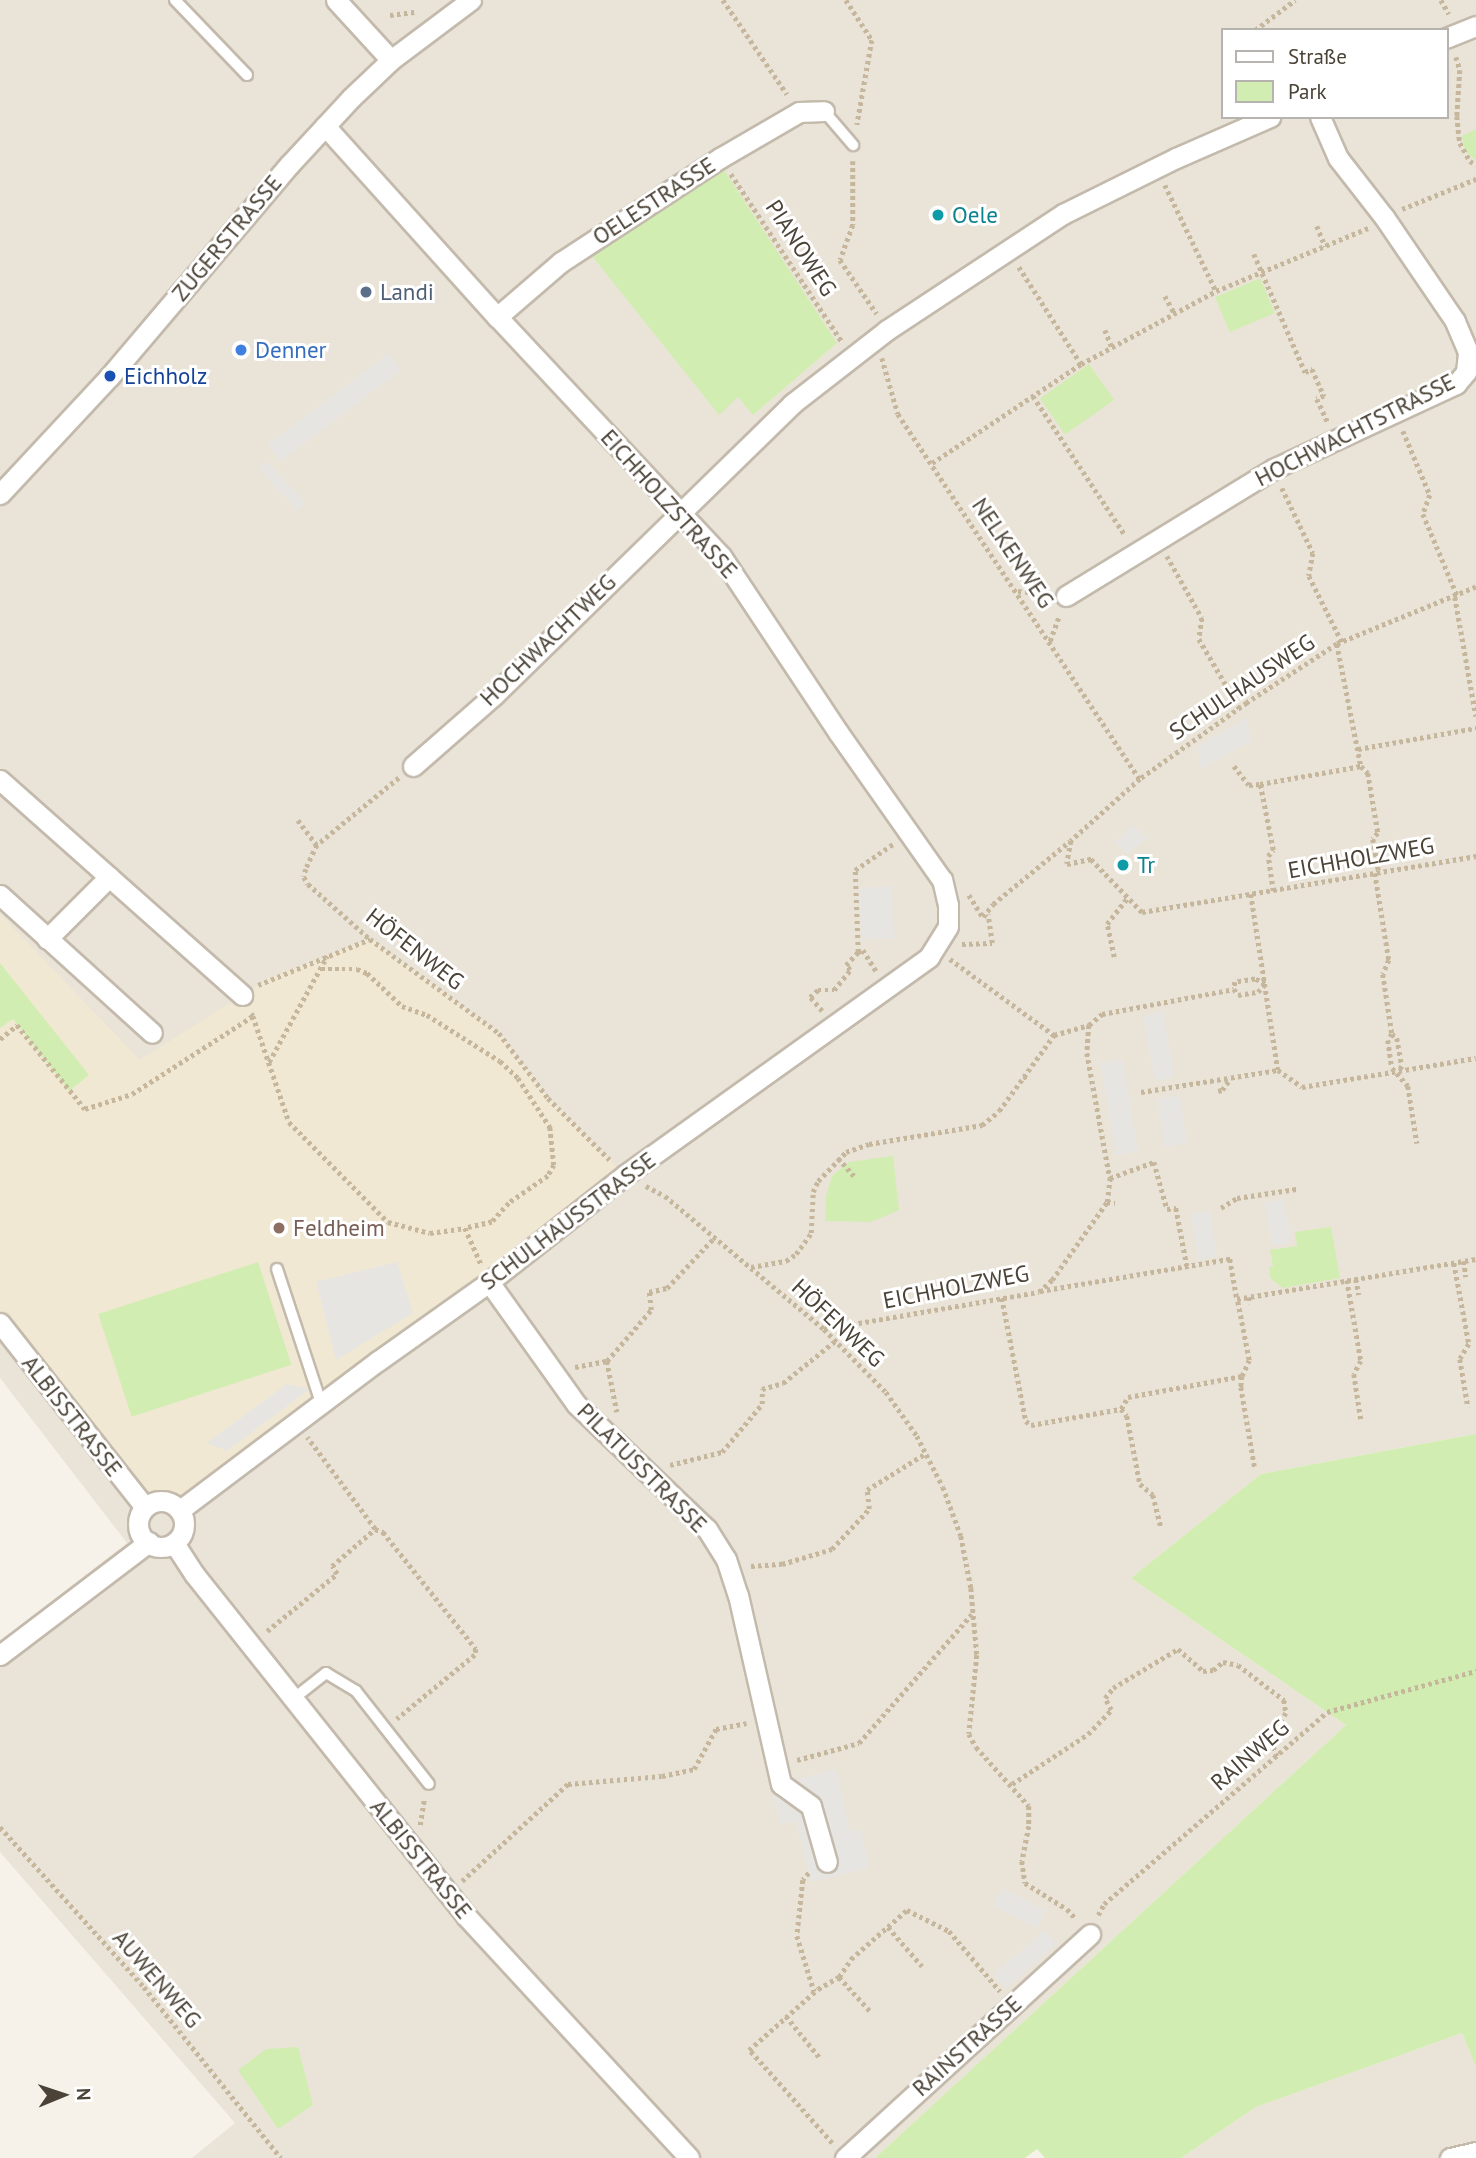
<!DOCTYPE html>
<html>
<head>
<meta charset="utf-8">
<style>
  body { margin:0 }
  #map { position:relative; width:1476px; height:2158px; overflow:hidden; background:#f6f2ea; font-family:"PT Sans",sans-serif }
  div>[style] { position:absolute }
  .residential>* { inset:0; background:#eae4d8 }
  .education>* { inset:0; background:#f0e8d3 }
  .green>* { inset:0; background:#d2edb1; transform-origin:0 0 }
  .parking>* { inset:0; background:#e7e5e2; transform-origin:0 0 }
  .path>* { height:4.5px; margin-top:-2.25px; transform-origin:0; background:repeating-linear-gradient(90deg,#c5b69c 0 3.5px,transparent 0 7px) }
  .roads { filter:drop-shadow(2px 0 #c3baac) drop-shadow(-2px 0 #c3baac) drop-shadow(0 2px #c3baac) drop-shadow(0 -2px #c3baac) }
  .lane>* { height:10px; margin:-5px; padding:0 5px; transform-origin:5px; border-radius:5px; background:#fff }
  .street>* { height:19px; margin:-9.5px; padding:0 9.5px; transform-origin:9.5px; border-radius:9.5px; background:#fff }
  .street>.ring { margin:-9.5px; padding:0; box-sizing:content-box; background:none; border:19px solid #fff; border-radius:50% }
  .dots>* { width:19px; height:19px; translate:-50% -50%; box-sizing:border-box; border:4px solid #fff; border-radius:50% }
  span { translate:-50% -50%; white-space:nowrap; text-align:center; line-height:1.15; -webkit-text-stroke:6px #fff; paint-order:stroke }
  .street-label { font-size:23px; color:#4b4337 }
  .culture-label { font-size:23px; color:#0d838f }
  .left { translate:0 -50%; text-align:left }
  .service-label { font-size:23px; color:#4e5e75 }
  .shop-label { font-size:23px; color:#366cbe }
  .transit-label { font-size:23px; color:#164399 }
  .education-label { font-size:23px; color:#785e54 }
  .legend { position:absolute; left:1221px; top:28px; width:228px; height:91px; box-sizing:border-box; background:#fff; border:2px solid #b7b4af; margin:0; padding:9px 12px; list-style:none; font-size:21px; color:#4b4337 }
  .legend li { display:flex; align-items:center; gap:14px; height:35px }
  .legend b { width:35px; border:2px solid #b7b4af }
  .north { position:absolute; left:28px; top:2060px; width:70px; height:70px; -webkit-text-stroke:5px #fff; paint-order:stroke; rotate:88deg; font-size:19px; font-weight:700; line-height:28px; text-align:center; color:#4b4337 }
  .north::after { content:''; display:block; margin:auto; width:24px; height:32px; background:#4b4337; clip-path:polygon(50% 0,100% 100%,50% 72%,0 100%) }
</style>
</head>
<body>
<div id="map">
  <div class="residential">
    <i style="clip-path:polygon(evenodd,0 0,1476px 0,1476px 1434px,1261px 1474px,1131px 1578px,1346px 1725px,875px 2158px,192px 2158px,235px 2123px,0 1852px,0 1641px,127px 1543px,0 1378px,0 0,1222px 30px,1446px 30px,1446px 117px,1222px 117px,1222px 30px)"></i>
    <i style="clip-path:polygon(1462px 2033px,1476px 2067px,1476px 2158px,1181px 2158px,1256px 2107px)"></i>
  </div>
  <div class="education">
    <i style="clip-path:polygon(0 914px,140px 1060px,268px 979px,370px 939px,499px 1033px,548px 1098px,625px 1175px,180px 1510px,145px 1507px,0 1323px)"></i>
  </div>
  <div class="green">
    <i style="clip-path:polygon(1476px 129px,1476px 161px,1465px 151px,1462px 136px)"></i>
    <i style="clip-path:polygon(724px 170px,837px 343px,753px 415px,738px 397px,719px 415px,592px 256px)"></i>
    <i style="left:1260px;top:278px;width:38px;height:49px;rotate:67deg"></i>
    <i style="left:1089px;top:364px;width:44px;height:60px;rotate:55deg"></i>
    <i style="clip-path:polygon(0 963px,89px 1075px,69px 1091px,13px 1019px,0 1028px)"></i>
    <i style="clip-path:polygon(893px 1156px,899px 1210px,871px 1222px,825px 1221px,826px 1196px,832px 1176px,849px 1162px)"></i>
    <i style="clip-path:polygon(1331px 1227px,1340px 1278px,1283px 1288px,1270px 1278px,1269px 1267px,1273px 1266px,1270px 1250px,1297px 1246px,1295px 1232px)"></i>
    <i style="left:258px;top:1262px;width:108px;height:168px;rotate:72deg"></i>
    <i style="clip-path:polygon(1476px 1434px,1476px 2067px,1462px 2033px,1256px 2107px,1181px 2158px,1045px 2158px,1037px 2149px,1025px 2158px,875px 2158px,1346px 1725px,1131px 1578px,1261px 1474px)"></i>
    <i style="clip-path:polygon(298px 2047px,313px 2105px,278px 2129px,238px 2070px,266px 2049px)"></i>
  </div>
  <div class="parking">
    <i style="left:389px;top:353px;width:21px;height:152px;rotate:53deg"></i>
    <i style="left:267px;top:461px;width:57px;height:11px;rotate:48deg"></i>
    <i style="clip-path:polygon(1247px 718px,1251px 741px,1200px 769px,1198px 746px)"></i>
    <i style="left:1134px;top:825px;width:18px;height:25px;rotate:49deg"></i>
    <i style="left:892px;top:886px;width:52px;height:33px;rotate:87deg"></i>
    <i style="left:1163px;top:1012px;width:66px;height:20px;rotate:80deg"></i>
    <i style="left:1122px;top:1059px;width:94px;height:22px;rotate:80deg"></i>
    <i style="left:1180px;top:1096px;width:48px;height:23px;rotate:82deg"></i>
    <i style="left:1283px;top:1199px;width:44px;height:19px;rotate:79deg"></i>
    <i style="left:1210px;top:1211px;width:46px;height:19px;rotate:81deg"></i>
    <i style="clip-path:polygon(397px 1262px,413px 1313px,336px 1360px,316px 1282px)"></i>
    <i style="clip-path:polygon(287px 1384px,310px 1389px,227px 1451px,207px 1443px)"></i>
    <i style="clip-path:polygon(836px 1769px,850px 1831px,861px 1830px,869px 1868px,811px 1882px,796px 1821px,780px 1824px,770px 1783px,789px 1771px,798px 1779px)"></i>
    <i style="left:1002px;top:1888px;width:49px;height:20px;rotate:27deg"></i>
    <i style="left:1045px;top:1930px;width:18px;height:68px;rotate:49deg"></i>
  </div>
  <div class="path">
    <i style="left:723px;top:0;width:114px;rotate:55.8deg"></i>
    <i style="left:846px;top:0;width:48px;rotate:57deg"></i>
    <i style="left:872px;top:40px;width:86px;rotate:100deg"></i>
    <i style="left:1441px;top:0;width:16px;rotate:60deg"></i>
    <i style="left:390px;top:15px;width:26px;rotate:-7deg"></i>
    <i style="left:1255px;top:30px;width:50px;rotate:-36.9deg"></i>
    <i style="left:1456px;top:57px;width:14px;rotate:73deg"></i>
    <i style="left:1460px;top:70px;width:46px;rotate:93.7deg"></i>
    <i style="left:1457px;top:116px;width:27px;rotate:84deg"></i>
    <i style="left:1460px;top:143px;width:21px;rotate:61deg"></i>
    <i style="left:1470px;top:161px;width:7px;rotate:34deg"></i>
    <i style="left:853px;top:161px;width:64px;rotate:90deg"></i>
    <i style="left:853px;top:225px;width:37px;rotate:110deg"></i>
    <i style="left:840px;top:260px;width:65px;rotate:55.6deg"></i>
    <i style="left:731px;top:174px;width:201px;rotate:56.5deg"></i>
    <i style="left:1165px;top:185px;width:118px;rotate:64.3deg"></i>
    <i style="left:1402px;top:209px;width:80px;rotate:-22.1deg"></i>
    <i style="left:1317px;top:226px;width:22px;rotate:68deg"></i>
    <i style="left:1254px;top:254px;width:129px;rotate:66.6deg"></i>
    <i style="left:1305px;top:372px;width:8px;rotate:-23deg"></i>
    <i style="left:1312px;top:369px;width:30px;rotate:66deg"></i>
    <i style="left:1324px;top:396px;width:8px;rotate:157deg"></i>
    <i style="left:1317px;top:399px;width:26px;rotate:65deg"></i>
    <i style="left:1019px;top:267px;width:115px;rotate:57.4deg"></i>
    <i style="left:1165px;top:296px;width:21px;rotate:61deg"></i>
    <i style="left:1105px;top:330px;width:18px;rotate:68deg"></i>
    <i style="left:882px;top:358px;width:58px;rotate:74.1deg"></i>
    <i style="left:898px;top:414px;width:438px;rotate:56.5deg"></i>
    <i style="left:1033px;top:396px;width:167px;rotate:56.5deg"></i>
    <i style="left:1403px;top:431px;width:69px;rotate:67.1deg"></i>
    <i style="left:1430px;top:495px;width:20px;rotate:110deg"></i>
    <i style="left:1423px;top:514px;width:88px;rotate:67.2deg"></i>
    <i style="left:932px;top:463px;width:179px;rotate:-33.6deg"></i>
    <i style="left:1081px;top:364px;width:153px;rotate:-28.4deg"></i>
    <i style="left:1216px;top:291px;width:165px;rotate:-22.5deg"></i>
    <i style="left:1282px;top:488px;width:72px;rotate:64.5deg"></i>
    <i style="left:1313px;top:553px;width:23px;rotate:100deg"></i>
    <i style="left:1309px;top:576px;width:74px;rotate:63.4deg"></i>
    <i style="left:1167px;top:556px;width:71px;rotate:60.6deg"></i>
    <i style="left:1202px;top:618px;width:21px;rotate:98deg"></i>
    <i style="left:1199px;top:639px;width:81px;rotate:59.6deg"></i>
    <i style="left:1476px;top:587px;width:150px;rotate:157.7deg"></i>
    <i style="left:1337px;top:644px;width:108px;rotate:146.8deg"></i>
    <i style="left:1247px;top:703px;width:131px;rotate:144.6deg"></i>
    <i style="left:1140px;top:779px;width:93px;rotate:138.1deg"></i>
    <i style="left:1071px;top:841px;width:23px;rotate:100deg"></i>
    <i style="left:1067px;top:864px;width:25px;rotate:-12deg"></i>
    <i style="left:1091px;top:859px;width:74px;rotate:46.1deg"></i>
    <i style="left:1142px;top:912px;width:339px;rotate:-9.5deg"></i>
    <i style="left:1018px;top:591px;width:30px;rotate:6deg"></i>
    <i style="left:1455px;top:597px;width:121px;rotate:80deg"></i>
    <i style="left:1050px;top:641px;width:27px;rotate:-70deg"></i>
    <i style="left:1337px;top:644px;width:124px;rotate:78.9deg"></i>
    <i style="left:1361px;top:766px;width:10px;rotate:45deg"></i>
    <i style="left:1368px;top:773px;width:61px;rotate:80.5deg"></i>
    <i style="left:1378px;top:833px;width:8px;rotate:130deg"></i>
    <i style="left:1373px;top:839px;width:35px;rotate:80deg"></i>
    <i style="left:1358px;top:749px;width:120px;rotate:-10.1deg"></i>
    <i style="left:1234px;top:766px;width:24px;rotate:52deg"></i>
    <i style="left:1249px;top:785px;width:11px;rotate:-5deg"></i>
    <i style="left:399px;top:778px;width:106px;rotate:140.7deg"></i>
    <i style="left:317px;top:845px;width:26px;rotate:115deg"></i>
    <i style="left:306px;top:869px;width:8px;rotate:104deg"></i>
    <i style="left:304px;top:877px;width:8px;rotate:60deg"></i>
    <i style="left:308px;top:884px;width:83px;rotate:41.6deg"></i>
    <i style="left:370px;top:939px;width:160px;rotate:36.1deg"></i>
    <i style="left:499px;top:1033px;width:81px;rotate:53deg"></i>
    <i style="left:548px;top:1098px;width:89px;rotate:45deg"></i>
    <i style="left:298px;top:820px;width:31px;rotate:53deg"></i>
    <i style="left:1375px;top:873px;width:88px;rotate:80.9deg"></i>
    <i style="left:1389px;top:960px;width:15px;rotate:113deg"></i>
    <i style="left:1383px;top:974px;width:61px;rotate:81.5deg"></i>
    <i style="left:1392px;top:1034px;width:7px;rotate:124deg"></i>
    <i style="left:1388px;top:1040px;width:28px;rotate:82deg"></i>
    <i style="left:1392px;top:1068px;width:24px;rotate:48deg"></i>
    <i style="left:1408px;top:1086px;width:58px;rotate:81deg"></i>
    <i style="left:1273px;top:891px;width:35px;rotate:-98deg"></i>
    <i style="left:1268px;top:856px;width:8px;rotate:-50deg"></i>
    <i style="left:1273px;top:850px;width:67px;rotate:-101.1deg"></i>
    <i style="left:1260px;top:784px;width:103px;rotate:-10.1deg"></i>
    <i style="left:1251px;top:894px;width:178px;rotate:81.3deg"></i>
    <i style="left:969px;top:895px;width:26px;rotate:58deg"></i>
    <i style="left:983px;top:917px;width:16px;rotate:-52deg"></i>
    <i style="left:993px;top:904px;width:99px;rotate:-39.3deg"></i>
    <i style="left:962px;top:944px;width:30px;rotate:-2deg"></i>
    <i style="left:992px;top:943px;width:29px;rotate:-98deg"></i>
    <i style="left:858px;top:952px;width:5px;rotate:-22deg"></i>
    <i style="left:863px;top:950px;width:26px;rotate:58deg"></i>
    <i style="left:1114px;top:957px;width:34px;rotate:-102deg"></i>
    <i style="left:1107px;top:924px;width:34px;rotate:-52deg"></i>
    <i style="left:950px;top:959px;width:129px;rotate:36.2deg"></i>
    <i style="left:321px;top:969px;width:36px"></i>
    <i style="left:357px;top:969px;width:11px;rotate:22deg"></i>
    <i style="left:367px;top:973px;width:48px;rotate:43.3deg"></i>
    <i style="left:402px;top:1006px;width:27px;rotate:20deg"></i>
    <i style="left:427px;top:1015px;width:86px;rotate:32.2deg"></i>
    <i style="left:500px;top:1061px;width:25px;rotate:43deg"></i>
    <i style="left:518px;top:1078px;width:59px;rotate:56.9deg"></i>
    <i style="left:550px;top:1127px;width:38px;rotate:84deg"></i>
    <i style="left:554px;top:1165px;width:13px;rotate:119deg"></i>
    <i style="left:548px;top:1176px;width:47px;rotate:145.3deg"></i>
    <i style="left:509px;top:1203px;width:25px;rotate:132deg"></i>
    <i style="left:492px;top:1222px;width:28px;rotate:167deg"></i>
    <i style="left:258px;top:985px;width:121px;rotate:-22.3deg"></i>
    <i style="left:822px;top:1011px;width:18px;rotate:-131deg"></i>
    <i style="left:810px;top:997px;width:11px;rotate:-41deg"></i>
    <i style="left:818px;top:990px;width:16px"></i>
    <i style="left:834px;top:990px;width:26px;rotate:-51deg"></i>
    <i style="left:850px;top:970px;width:6px;rotate:-129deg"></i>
    <i style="left:846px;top:965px;width:18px;rotate:-47deg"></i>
    <i style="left:858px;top:952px;width:82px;rotate:-92.1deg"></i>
    <i style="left:855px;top:870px;width:46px;rotate:-34.4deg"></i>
    <i style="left:253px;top:1016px;width:112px;rotate:71.2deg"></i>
    <i style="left:289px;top:1122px;width:141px;rotate:45.3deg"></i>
    <i style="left:388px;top:1222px;width:43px;rotate:14.7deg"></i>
    <i style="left:430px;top:1233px;width:35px;rotate:-8deg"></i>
    <i style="left:465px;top:1228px;width:39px;rotate:66deg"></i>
    <i style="left:1089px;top:1025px;width:28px;rotate:94deg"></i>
    <i style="left:1087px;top:1053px;width:127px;rotate:79.6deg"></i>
    <i style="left:1392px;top:1034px;width:6px;rotate:39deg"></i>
    <i style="left:1397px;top:1038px;width:28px;rotate:80deg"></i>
    <i style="left:1402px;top:1066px;width:7px;rotate:117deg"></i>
    <i style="left:0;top:1039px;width:22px;rotate:-39deg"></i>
    <i style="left:17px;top:1025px;width:108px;rotate:51deg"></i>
    <i style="left:85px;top:1109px;width:49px;rotate:-17.7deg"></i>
    <i style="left:132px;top:1094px;width:144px;rotate:-32.8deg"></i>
    <i style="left:253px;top:1016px;width:3px;rotate:-135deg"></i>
    <i style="left:269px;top:1062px;width:121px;rotate:-61.3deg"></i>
    <i style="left:1024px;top:1076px;width:7px;rotate:34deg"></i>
    <i style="left:1218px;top:1091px;width:4px;rotate:-14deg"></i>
    <i style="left:1222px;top:1090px;width:14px;rotate:-54deg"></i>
    <i style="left:1141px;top:1092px;width:139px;rotate:-9.1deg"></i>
    <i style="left:1278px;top:1070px;width:29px;rotate:35deg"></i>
    <i style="left:1302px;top:1087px;width:176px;rotate:-9.5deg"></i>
    <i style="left:838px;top:1158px;width:24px;rotate:48deg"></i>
    <i style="left:646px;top:1186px;width:21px;rotate:28deg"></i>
    <i style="left:665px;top:1196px;width:207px;rotate:39.9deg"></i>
    <i style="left:824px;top:1329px;width:88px;rotate:45.5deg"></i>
    <i style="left:886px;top:1392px;width:54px;rotate:54.8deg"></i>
    <i style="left:917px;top:1436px;width:57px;rotate:63deg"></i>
    <i style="left:943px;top:1487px;width:52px;rotate:69.8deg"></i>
    <i style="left:961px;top:1536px;width:53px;rotate:79.1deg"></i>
    <i style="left:971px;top:1588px;width:67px;rotate:84.9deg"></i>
    <i style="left:977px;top:1655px;width:79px;rotate:95.8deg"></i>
    <i style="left:969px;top:1734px;width:15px;rotate:62deg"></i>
    <i style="left:976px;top:1747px;width:79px;rotate:48.1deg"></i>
    <i style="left:1029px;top:1806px;width:20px;rotate:90deg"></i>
    <i style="left:1029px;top:1826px;width:36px;rotate:101deg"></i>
    <i style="left:1022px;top:1861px;width:22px;rotate:82deg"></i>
    <i style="left:1025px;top:1883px;width:49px;rotate:31.8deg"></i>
    <i style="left:1067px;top:1909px;width:13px;rotate:48deg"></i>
    <i style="left:1107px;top:1202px;width:8px;rotate:7deg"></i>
    <i style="left:1221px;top:1208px;width:19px;rotate:-32deg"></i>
    <i style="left:1237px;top:1198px;width:60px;rotate:-8.7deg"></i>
    <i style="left:1464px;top:1261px;width:16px;rotate:83deg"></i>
    <i style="left:1454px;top:1263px;width:82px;rotate:79.5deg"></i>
    <i style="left:1469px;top:1344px;width:17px;rotate:121deg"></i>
    <i style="left:1460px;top:1359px;width:49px;rotate:80.5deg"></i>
    <i style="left:751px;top:1267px;width:36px;rotate:-10deg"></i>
    <i style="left:786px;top:1261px;width:12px;rotate:-35deg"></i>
    <i style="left:796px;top:1254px;width:26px;rotate:-54deg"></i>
    <i style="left:811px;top:1233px;width:41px;rotate:-87.2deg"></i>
    <i style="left:813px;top:1192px;width:12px;rotate:-66deg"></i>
    <i style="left:818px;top:1181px;width:40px;rotate:-46deg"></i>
    <i style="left:846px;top:1152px;width:24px;rotate:-19deg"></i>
    <i style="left:869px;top:1144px;width:115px;rotate:-9.5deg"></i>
    <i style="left:982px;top:1125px;width:22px;rotate:-39deg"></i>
    <i style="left:999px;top:1111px;width:94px;rotate:-54.1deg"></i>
    <i style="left:1054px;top:1035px;width:36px;rotate:-16deg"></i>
    <i style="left:1089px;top:1025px;width:17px;rotate:-40deg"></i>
    <i style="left:1102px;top:1014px;width:134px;rotate:-10.7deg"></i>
    <i style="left:1234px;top:989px;width:7px;rotate:56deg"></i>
    <i style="left:1238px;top:995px;width:20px;rotate:-9deg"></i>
    <i style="left:1258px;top:992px;width:11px;rotate:-49deg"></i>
    <i style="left:1265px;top:984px;width:11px;rotate:-153deg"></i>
    <i style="left:1255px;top:979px;width:20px;rotate:171deg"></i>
    <i style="left:1235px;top:982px;width:7px;rotate:98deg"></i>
    <i style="left:1356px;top:1279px;width:16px;rotate:79deg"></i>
    <i style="left:1347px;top:1280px;width:82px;rotate:80.2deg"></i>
    <i style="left:1361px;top:1361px;width:15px;rotate:118deg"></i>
    <i style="left:1354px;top:1374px;width:47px;rotate:81.3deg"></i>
    <i style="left:1040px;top:1291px;width:193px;rotate:-9.6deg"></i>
    <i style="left:1230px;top:1259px;width:41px;rotate:80.1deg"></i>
    <i style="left:1237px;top:1299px;width:242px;rotate:-9.5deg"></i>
    <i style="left:1249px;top:1297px;width:7px;rotate:82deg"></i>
    <i style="left:1002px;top:1298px;width:125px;rotate:79deg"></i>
    <i style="left:1026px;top:1421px;width:6px;rotate:39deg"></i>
    <i style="left:1031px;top:1425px;width:91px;rotate:-10.1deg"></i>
    <i style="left:1121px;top:1409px;width:14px;rotate:-60deg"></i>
    <i style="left:1128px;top:1397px;width:116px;rotate:-10.4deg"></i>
    <i style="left:1242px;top:1376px;width:17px;rotate:-66deg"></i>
    <i style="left:1249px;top:1360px;width:62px;rotate:-101.1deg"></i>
    <i style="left:824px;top:1329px;width:218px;rotate:-9.8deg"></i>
    <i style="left:1039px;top:1292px;width:18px;rotate:-43deg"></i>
    <i style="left:1052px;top:1280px;width:95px;rotate:-54.8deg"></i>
    <i style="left:1107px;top:1202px;width:24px;rotate:-83deg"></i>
    <i style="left:1110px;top:1178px;width:47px;rotate:-20deg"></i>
    <i style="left:1154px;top:1162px;width:49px;rotate:74.5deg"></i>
    <i style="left:1167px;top:1209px;width:9px;rotate:-6deg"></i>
    <i style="left:1176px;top:1208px;width:59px;rotate:79.3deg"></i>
    <i style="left:607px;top:1361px;width:52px;rotate:78.9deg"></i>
    <i style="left:575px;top:1367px;width:33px;rotate:-11deg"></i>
    <i style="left:607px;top:1361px;width:67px;rotate:-49.2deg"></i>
    <i style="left:651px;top:1310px;width:18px;rotate:-96deg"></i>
    <i style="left:649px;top:1292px;width:18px;rotate:-13deg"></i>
    <i style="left:667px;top:1288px;width:69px;rotate:-46.8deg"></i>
    <i style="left:1242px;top:1376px;width:11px;rotate:95deg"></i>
    <i style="left:1241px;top:1387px;width:83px;rotate:80.3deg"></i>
    <i style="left:1121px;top:1409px;width:9px;rotate:49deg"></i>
    <i style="left:1127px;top:1416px;width:69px;rotate:79.2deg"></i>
    <i style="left:1140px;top:1484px;width:17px;rotate:40deg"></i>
    <i style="left:1153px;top:1495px;width:33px;rotate:76deg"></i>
    <i style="left:670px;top:1465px;width:54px;rotate:-14deg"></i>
    <i style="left:722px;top:1452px;width:62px;rotate:-50.2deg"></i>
    <i style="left:762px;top:1404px;width:15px;rotate:-90deg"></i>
    <i style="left:762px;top:1389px;width:22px;rotate:-16deg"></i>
    <i style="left:783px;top:1383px;width:67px;rotate:-38.9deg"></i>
    <i style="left:375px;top:1529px;width:9px;rotate:21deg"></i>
    <i style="left:383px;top:1532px;width:149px;rotate:51.5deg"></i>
    <i style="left:476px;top:1649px;width:6px;rotate:99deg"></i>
    <i style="left:475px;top:1655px;width:101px;rotate:140.6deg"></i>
    <i style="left:751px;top:1566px;width:31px;rotate:-4deg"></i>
    <i style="left:782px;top:1564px;width:52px;rotate:-16.7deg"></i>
    <i style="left:832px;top:1549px;width:54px;rotate:-47.2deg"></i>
    <i style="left:869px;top:1509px;width:19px;rotate:-96deg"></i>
    <i style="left:867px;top:1490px;width:70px;rotate:-32.1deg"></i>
    <i style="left:267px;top:1631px;width:90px;rotate:-39.2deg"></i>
    <i style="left:337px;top:1574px;width:9px;rotate:-122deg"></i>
    <i style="left:332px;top:1566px;width:57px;rotate:-40.7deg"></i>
    <i style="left:375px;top:1529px;width:114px;rotate:-126.5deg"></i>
    <i style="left:797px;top:1760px;width:64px;rotate:-15.3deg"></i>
    <i style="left:859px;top:1743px;width:171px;rotate:-48.8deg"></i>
    <i style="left:1012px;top:1784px;width:91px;rotate:-33.3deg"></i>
    <i style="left:1088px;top:1734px;width:33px;rotate:-46deg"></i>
    <i style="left:1111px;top:1710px;width:13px;rotate:-117deg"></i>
    <i style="left:1105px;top:1698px;width:13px;rotate:-51deg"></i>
    <i style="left:1113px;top:1688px;width:76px;rotate:-31deg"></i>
    <i style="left:1178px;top:1649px;width:33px;rotate:41deg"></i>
    <i style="left:1203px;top:1671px;width:10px;rotate:-6deg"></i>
    <i style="left:1213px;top:1670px;width:13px;rotate:-39deg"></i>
    <i style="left:1223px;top:1662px;width:15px;rotate:11deg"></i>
    <i style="left:1238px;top:1665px;width:58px;rotate:37.3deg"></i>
    <i style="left:1284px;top:1700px;width:13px;rotate:81deg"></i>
    <i style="left:1286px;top:1713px;width:31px;rotate:119deg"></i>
    <i style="left:1271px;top:1740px;width:17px;rotate:69deg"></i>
    <i style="left:420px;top:1825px;width:26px;rotate:-81deg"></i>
    <i style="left:0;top:1827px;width:215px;rotate:48deg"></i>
    <i style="left:144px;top:1987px;width:219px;rotate:51.3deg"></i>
    <i style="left:809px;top:1873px;width:9px;rotate:131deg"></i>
    <i style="left:803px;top:1880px;width:56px;rotate:96.1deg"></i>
    <i style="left:797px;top:1936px;width:58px;rotate:72.8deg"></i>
    <i style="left:462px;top:1881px;width:144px;rotate:-42.5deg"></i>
    <i style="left:568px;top:1784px;width:94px;rotate:-4.9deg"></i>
    <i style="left:662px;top:1776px;width:33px;rotate:-12deg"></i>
    <i style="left:694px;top:1769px;width:46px;rotate:-61.2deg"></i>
    <i style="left:716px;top:1729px;width:31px;rotate:-11deg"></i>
    <i style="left:1098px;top:1915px;width:13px;rotate:-61deg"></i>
    <i style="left:1104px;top:1904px;width:294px;rotate:-40.7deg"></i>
    <i style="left:1327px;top:1712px;width:155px;rotate:-15.4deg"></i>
    <i style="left:888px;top:1927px;width:52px;rotate:48.9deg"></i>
    <i style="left:839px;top:1977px;width:47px;rotate:47.6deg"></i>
    <i style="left:786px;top:2016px;width:54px;rotate:51deg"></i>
    <i style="left:832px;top:2143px;width:125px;rotate:-131.7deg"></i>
    <i style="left:749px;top:2050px;width:92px;rotate:-41.5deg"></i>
    <i style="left:818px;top:1989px;width:24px;rotate:-30deg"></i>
    <i style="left:839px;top:1977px;width:22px;rotate:-56deg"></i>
    <i style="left:851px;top:1959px;width:74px;rotate:-41.2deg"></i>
    <i style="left:907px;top:1910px;width:47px;rotate:26.6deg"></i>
    <i style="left:949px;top:1931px;width:79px;rotate:49.6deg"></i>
  </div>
  <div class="roads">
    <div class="lane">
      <i style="left:175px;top:0;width:104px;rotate:46.2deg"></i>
      <i style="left:824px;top:111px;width:45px;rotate:49.5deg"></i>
      <i style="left:277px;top:1269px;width:141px;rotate:71.8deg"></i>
      <i style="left:293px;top:1699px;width:42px;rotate:-38.2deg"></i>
      <i style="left:326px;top:1673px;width:35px;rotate:31deg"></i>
      <i style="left:356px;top:1691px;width:118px;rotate:51.9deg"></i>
    </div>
    <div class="street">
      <i style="left:336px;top:0;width:81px;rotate:47.5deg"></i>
      <i style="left:1446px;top:38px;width:32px;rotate:-22deg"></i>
      <i style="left:497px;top:317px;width:84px;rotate:-40.7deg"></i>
      <i style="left:561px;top:262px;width:190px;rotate:-33.2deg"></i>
      <i style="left:720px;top:158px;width:91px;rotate:-30.2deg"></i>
      <i style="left:799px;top:112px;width:25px;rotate:-2deg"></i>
      <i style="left:0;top:494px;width:161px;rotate:-47deg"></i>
      <i style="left:110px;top:376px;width:277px;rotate:-49.7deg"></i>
      <i style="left:289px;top:165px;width:91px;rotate:-47.2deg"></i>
      <i style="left:351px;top:98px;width:55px;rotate:-43.5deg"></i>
      <i style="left:391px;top:60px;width:100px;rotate:-36.9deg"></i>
      <i style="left:1066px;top:596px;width:243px;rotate:-31.5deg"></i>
      <i style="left:1273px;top:469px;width:202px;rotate:-24.9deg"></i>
      <i style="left:1456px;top:384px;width:16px;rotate:-50deg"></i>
      <i style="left:1466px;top:372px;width:20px;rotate:-84deg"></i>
      <i style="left:1468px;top:352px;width:34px;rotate:-113deg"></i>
      <i style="left:1455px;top:321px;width:126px;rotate:-124.3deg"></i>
      <i style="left:1384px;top:217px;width:75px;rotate:-127.9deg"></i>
      <i style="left:1338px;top:158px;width:45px;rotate:-113.7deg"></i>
      <i style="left:413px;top:766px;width:108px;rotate:-41.2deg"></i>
      <i style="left:494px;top:695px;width:417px;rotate:-44.3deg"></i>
      <i style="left:792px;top:404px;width:120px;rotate:-37.9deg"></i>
      <i style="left:887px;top:330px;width:211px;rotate:-33.4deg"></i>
      <i style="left:1063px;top:214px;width:126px;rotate:-26.4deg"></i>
      <i style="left:1176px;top:158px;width:103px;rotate:-23.6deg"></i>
      <i style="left:0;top:780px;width:324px;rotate:41.6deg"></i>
      <i style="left:0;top:895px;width:205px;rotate:42.2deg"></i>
      <i style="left:47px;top:939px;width:88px;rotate:-45deg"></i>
      <i style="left:489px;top:1282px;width:150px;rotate:54.5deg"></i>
      <i style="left:576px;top:1404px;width:181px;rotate:43.7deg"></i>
      <i style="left:707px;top:1529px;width:36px;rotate:58deg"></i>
      <i style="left:726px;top:1559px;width:38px;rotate:72deg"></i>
      <i style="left:738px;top:1595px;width:194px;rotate:77.2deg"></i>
      <i style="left:781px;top:1784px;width:37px;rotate:36deg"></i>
      <i style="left:811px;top:1806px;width:58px;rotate:74.1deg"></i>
      <i style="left:0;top:1323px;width:234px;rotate:51.8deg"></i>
      <i class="ring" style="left:138px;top:1501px;width:27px;height:27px"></i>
      <i style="left:180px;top:1510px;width:248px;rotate:-37deg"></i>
      <i style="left:378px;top:1361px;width:136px;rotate:-35.4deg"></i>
      <i style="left:489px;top:1282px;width:173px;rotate:-38.2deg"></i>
      <i style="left:625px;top:1175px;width:374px;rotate:-35.6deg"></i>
      <i style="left:929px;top:957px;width:36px;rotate:-58deg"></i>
      <i style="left:948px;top:926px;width:21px;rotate:-90deg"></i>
      <i style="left:948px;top:905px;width:26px;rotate:-103deg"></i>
      <i style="left:942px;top:880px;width:181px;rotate:-125.1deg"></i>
      <i style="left:838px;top:732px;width:211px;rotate:-123.6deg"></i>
      <i style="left:721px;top:556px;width:328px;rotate:-133.1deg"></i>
      <i style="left:497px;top:317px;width:257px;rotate:-132deg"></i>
      <i style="left:174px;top:1543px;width:38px;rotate:57deg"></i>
      <i style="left:195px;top:1575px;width:436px;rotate:51.5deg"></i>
      <i style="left:466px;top:1916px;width:329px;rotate:47.3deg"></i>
      <i style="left:0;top:1655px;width:187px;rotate:-37.2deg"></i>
      <i style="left:845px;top:2158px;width:332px;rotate:-42.4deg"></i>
      <i style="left:1450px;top:2158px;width:27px;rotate:-13deg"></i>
    </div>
  </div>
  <div class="dots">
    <i style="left:938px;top:215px;background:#0f9aa8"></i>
    <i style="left:366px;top:292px;background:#5c6f8a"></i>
    <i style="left:241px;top:350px;background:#3f7fe0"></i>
    <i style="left:110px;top:376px;background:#1a4fb4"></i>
    <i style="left:1123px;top:865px;background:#0f9aa8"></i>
    <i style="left:279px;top:1228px;background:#8d6e63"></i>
  </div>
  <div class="street-label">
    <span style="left:654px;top:201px;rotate:-33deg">OELESTRASSE</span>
    <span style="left:227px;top:238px;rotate:-50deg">ZUGERSTRASSE</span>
    <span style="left:801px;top:248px;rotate:57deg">PIANOWEG</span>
    <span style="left:1355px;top:430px;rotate:-27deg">HOCHWACHTSTRASSE</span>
    <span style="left:669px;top:504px;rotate:48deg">EICHHOLZSTRASSE</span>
    <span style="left:1013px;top:553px;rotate:56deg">NELKENWEG</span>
    <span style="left:548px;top:640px;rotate:-44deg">HOCHWACHTWEG</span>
    <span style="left:1242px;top:687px;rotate:-34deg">SCHULHAUSWEG</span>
    <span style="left:1361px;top:858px;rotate:-10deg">EICHHOLZWEG</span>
    <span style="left:415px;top:949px;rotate:38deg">HÖFENWEG</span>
    <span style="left:568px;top:1221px;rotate:-37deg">SCHULHAUSSTRASSE</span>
    <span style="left:956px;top:1287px;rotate:-11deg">EICHHOLZWEG</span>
    <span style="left:838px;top:1323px;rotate:43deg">HÖFENWEG</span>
    <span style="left:72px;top:1416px;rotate:52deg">ALBISSTRASSE</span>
    <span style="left:642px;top:1468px;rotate:45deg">PILATUSSTRASSE</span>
    <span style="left:1250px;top:1755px;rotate:-41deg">RAINWEG</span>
    <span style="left:421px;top:1859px;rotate:51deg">ALBISSTRASSE</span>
    <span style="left:157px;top:1979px;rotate:49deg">AUWENWEG</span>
    <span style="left:967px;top:2046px;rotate:-42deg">RAINSTRASSE</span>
  </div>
  <div class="culture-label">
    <span class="left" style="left:952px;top:215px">Oele</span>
    <span class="left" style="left:1137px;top:865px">Tr</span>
  </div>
  <div class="service-label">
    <span class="left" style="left:380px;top:292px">Landi</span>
  </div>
  <div class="shop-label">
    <span class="left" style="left:255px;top:350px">Denner</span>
  </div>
  <div class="transit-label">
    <span class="left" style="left:124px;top:376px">Eichholz</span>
  </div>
  <div class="education-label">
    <span class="left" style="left:293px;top:1228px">Feldheim</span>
  </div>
  <ul class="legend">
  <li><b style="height:9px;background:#fff"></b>Straße</li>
  <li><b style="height:19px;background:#d2edb1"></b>Park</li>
  </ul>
  <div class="north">N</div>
</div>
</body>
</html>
